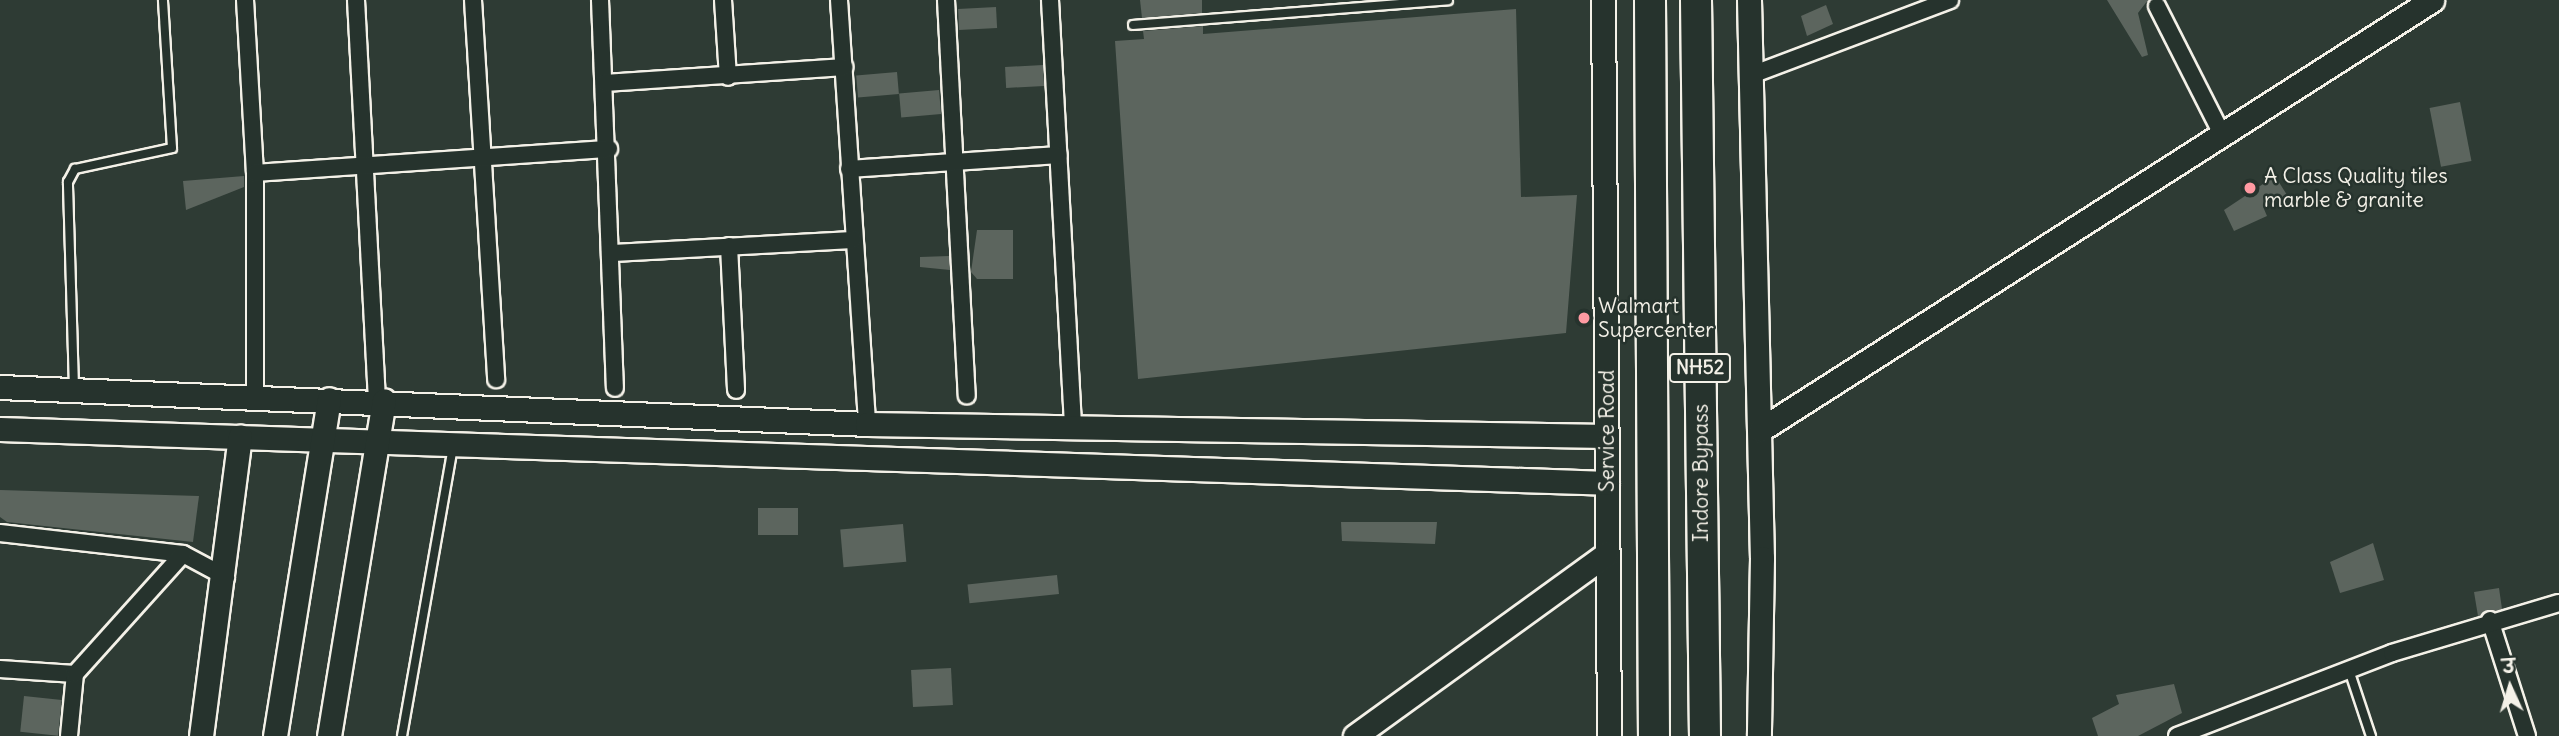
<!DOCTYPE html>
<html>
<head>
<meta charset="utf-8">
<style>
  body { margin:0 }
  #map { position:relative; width:2559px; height:736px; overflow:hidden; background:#2e3b34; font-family:Delius,"Playpen Sans Deva",sans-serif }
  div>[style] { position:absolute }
  .building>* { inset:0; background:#5c655e; transform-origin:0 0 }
  .roads { filter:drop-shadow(2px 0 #f4f1e8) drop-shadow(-2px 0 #f4f1e8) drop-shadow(0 2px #f4f1e8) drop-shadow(0 -2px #f4f1e8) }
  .lane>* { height:8px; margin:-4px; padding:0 4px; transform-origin:4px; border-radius:4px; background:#26332d }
  .street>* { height:16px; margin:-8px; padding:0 8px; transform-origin:8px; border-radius:8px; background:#26332d }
  .secondary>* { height:23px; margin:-11.5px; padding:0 11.5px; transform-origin:11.5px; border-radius:11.5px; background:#26332d }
  .highway>* { height:30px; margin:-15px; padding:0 15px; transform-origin:15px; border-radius:15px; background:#26332d }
  .dots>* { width:19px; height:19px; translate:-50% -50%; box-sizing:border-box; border:4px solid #26332d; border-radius:50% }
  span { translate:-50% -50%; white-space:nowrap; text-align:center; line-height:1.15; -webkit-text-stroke:5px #26332d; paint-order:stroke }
  .shield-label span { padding:2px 5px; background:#26332d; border:2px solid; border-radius:5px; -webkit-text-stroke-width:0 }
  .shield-label { font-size:19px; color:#f4f1e8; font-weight:700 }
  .poi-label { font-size:21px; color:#f4f1e8 }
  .left { translate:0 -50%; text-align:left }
  .street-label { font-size:21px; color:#f4f1e8 }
  .north { position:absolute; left:2475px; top:652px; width:70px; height:70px; -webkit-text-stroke:5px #26332d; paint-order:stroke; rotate:356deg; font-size:19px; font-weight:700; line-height:28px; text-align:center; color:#f4f1e8 }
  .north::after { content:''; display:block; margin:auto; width:24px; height:32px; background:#f4f1e8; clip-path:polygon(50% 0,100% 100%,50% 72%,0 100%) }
</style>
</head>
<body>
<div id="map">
  <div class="building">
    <i style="clip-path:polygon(1140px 0,1202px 0,1202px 13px,1142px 18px)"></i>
    <i style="clip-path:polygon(2107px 0,2148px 0,2138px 13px,2148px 55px,2142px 57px)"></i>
    <i style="clip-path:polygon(1826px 5px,1833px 24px,1807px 36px,1801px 16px)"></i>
    <i style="left:996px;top:7px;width:21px;height:38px;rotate:87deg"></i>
    <i style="clip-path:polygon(1516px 9px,1521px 197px,1577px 195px,1566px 333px,1138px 379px,1115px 41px,1144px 39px,1143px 31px,1203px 26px,1203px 34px)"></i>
    <i style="left:1043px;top:65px;width:21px;height:38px;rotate:87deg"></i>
    <i style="left:897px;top:72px;width:22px;height:41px;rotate:85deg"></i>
    <i style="left:939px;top:90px;width:24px;height:40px;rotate:85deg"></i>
    <i style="left:2460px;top:102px;width:60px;height:31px;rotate:79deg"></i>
    <i style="clip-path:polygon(244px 176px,244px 187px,186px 210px,183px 181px)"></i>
    <i style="clip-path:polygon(2275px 176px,2287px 195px,2264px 209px,2267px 216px,2234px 231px,2224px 210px)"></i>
    <i style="clip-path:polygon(977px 230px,1013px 230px,1013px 279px,977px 279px,971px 272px)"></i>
    <i style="clip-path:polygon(949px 256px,950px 270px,920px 267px,920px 257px)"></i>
    <i style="clip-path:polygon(0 490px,199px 496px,193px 542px,7px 522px,0 517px)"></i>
    <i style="left:758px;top:508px;width:40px;height:27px"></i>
    <i style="clip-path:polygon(1341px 522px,1437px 522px,1435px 544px,1342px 541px)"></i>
    <i style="left:903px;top:524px;width:38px;height:63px;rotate:85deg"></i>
    <i style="clip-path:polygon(2373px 543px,2384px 580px,2340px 593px,2330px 562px)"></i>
    <i style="left:1057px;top:575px;width:19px;height:90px;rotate:84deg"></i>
    <i style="clip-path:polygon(2499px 588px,2502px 609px,2478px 616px,2474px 592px)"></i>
    <i style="left:951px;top:668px;width:37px;height:40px;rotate:87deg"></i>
    <i style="clip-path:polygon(2174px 684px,2182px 713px,2138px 736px,2098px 736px,2092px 718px,2119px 704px,2116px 695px)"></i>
    <i style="left:24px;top:696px;width:38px;height:36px;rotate:6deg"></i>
  </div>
  <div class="roads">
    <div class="lane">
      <i style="left:1133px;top:25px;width:316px;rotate:-4.5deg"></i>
      <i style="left:74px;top:388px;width:206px;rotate:-91.7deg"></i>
      <i style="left:68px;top:182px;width:15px;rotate:-62deg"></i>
      <i style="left:75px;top:169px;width:99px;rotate:-12.2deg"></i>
      <i style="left:172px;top:148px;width:148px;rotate:-93.5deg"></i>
      <i style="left:2349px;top:670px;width:70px;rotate:71.6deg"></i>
      <i style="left:402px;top:736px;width:293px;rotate:-80deg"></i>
    </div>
    <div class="street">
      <i style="left:245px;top:0;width:173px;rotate:86.7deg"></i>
      <i style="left:255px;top:173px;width:222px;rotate:90deg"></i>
      <i style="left:356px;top:0;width:401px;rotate:87deg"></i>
      <i style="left:473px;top:0;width:380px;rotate:86.5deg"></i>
      <i style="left:600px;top:0;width:388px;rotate:87.8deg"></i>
      <i style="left:723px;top:0;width:77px;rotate:86.3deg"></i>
      <i style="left:839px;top:0;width:425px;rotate:86.2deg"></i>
      <i style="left:946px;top:0;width:396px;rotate:87deg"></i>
      <i style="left:1050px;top:0;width:429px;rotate:86.9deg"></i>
      <i style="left:2157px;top:6px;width:146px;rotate:63.1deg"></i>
      <i style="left:1749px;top:76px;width:215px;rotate:-20.7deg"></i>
      <i style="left:605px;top:83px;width:240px;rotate:-3.8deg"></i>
      <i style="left:849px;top:169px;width:210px;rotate:-3.8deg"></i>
      <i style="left:255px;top:173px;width:355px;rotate:-3.9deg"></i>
      <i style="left:729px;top:246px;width:144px;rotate:87.2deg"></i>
      <i style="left:612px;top:253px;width:242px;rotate:-3.1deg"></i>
      <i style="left:0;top:533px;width:184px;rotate:6.5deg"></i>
      <i style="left:183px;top:554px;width:49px;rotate:28.1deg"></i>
      <i style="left:2490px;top:620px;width:122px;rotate:72.3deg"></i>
      <i style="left:0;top:669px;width:75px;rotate:3.8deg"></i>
      <i style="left:69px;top:736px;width:62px;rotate:-84.5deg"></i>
      <i style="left:75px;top:674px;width:161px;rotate:-48deg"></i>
      <i style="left:2177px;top:736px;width:230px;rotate:-21.1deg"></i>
      <i style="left:2392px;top:653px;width:174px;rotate:-16.7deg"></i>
    </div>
    <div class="secondary">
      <i style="left:1603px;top:0;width:736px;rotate:89.53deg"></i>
      <i style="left:1749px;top:0;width:558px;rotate:88.67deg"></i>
      <i style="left:1762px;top:558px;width:178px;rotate:91deg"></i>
      <i style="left:0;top:387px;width:868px;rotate:2.44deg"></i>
      <i style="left:867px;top:424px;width:740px;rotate:0.93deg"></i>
      <i style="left:0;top:429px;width:1608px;rotate:1.92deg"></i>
      <i style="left:1760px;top:430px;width:798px;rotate:-32.61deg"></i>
      <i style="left:201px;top:736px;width:302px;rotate:-82.6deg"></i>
      <i style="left:275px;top:736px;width:341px;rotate:-80.9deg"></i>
      <i style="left:329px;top:736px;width:340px;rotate:-80.7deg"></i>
      <i style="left:1355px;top:736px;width:310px;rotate:-35.9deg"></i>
    </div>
    <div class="highway">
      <i style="left:1650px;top:0;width:736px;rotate:89.69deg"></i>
      <i style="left:1696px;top:0;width:736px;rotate:89.3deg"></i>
    </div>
  </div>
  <div class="dots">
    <i style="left:2250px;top:188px;background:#ff9aa2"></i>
    <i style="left:1584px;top:318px;background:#ff9aa2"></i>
  </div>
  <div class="shield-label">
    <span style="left:1700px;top:368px">NH52</span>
  </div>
  <div class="poi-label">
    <span class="left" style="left:2264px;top:188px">A Class Quality tiles<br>marble &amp; granite</span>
    <span class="left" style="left:1598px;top:318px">Walmart<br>Supercenter</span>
  </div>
  <div class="street-label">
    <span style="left:1607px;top:431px;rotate:-90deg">Service Road</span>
    <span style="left:1701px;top:473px;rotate:-90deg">Indore Bypass</span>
  </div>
  <div class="north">उ</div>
</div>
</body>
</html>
